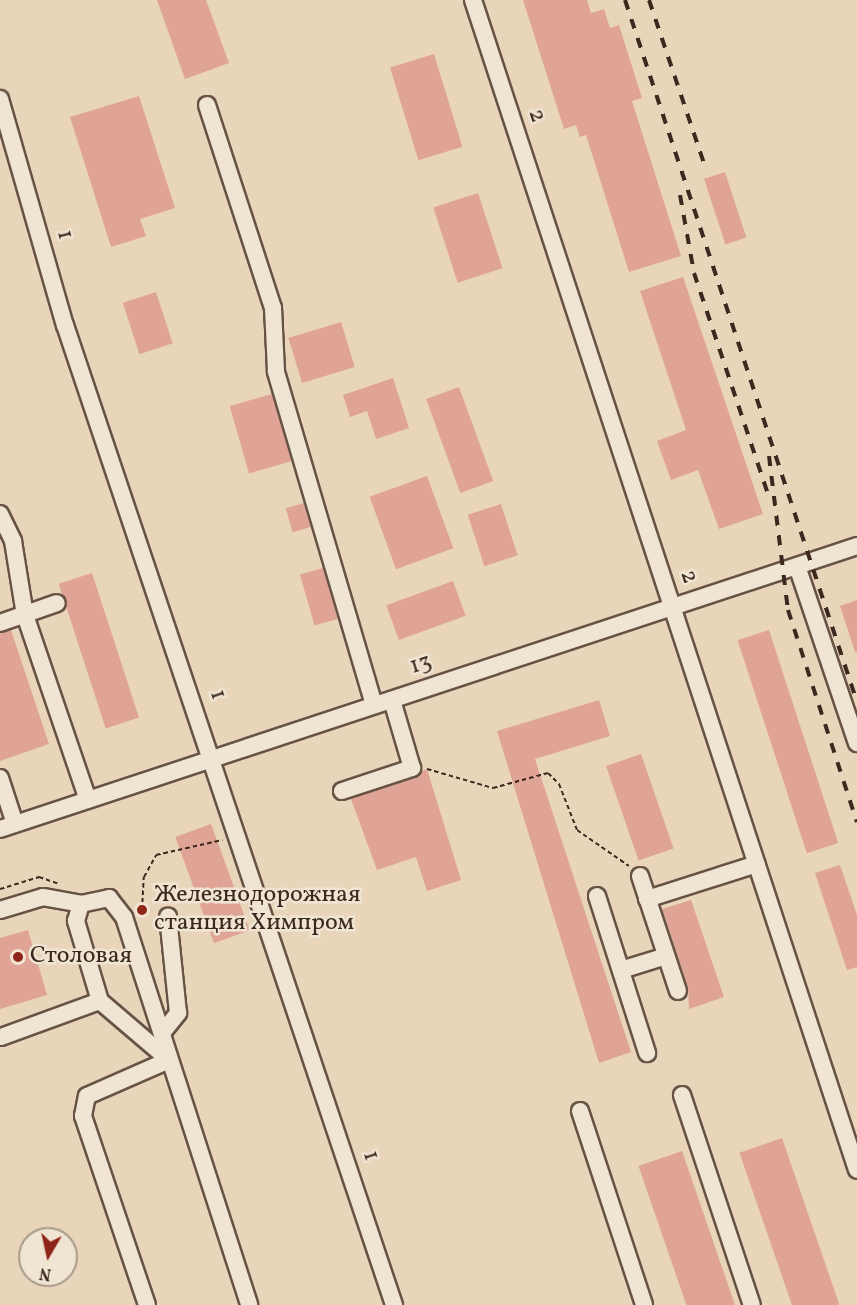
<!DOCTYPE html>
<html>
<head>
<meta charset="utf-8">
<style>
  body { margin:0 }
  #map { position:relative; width:857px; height:1305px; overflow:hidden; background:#e8d5ba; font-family:Vollkorn,serif }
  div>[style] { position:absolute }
  .building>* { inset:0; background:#e0a496; transform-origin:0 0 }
  .path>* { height:2px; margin-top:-1px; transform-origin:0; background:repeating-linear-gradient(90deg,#3c281e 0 4.5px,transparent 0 7.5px) }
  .roads { filter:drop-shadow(2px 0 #675345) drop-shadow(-2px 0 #675345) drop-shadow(0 2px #675345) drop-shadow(0 -2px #675345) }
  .minor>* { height:16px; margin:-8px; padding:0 8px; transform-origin:8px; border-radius:8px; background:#f0e4d2 }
  .rail>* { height:4px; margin-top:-2px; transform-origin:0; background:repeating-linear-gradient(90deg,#3c281e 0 10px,transparent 0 20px) }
  .dots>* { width:16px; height:16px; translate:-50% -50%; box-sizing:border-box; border:3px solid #f0e4d2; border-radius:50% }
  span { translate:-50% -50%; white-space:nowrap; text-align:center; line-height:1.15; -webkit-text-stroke:5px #f0e4d2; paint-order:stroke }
  .street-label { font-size:24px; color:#3c281e }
  .poi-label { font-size:24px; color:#3c281e }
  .left { translate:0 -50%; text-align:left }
  .north { position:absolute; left:18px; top:1227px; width:60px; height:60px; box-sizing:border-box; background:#f0e4d2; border:2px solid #a8998a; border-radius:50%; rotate:189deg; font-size:16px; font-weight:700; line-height:24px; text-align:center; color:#3c281e }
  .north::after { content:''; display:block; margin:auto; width:21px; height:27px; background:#8f2418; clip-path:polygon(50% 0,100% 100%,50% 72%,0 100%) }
</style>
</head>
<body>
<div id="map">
  <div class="building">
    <i style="clip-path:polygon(157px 0,206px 0,229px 63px,185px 79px)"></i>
    <i style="clip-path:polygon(523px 0,587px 0,591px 13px,604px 9px,610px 28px,619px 25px,642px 98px,632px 101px,681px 256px,629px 272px,586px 135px,580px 137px,576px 125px,564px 129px)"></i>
    <i style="left:434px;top:54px;width:97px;height:46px;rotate:73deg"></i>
    <i style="clip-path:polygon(139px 96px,175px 208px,140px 219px,146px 236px,111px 247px,70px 117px)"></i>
    <i style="left:725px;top:172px;width:69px;height:22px;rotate:72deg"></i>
    <i style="left:478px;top:193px;width:79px;height:47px;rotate:72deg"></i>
    <i style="clip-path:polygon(683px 277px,763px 514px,719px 529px,698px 470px,671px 480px,657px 441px,686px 430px,640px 291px)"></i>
    <i style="left:156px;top:292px;width:54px;height:35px;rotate:72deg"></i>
    <i style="left:341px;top:322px;width:47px;height:55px;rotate:73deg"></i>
    <i style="clip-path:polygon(393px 378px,409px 428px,376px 439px,367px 411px,350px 417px,343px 395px)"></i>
    <i style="left:459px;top:387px;width:100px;height:35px;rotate:70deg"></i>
    <i style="left:272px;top:394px;width:70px;height:44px;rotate:74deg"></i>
    <i style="left:427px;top:476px;width:77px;height:61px;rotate:70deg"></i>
    <i style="left:304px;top:503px;width:25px;height:19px;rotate:74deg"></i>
    <i style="left:501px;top:504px;width:54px;height:35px;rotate:72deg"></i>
    <i style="left:323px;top:568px;width:53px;height:24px;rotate:74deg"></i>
    <i style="left:92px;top:573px;width:152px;height:35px;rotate:72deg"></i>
    <i style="left:453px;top:581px;width:37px;height:71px;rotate:70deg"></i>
    <i style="clip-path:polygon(857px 600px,857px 652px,855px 652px,840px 606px)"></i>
    <i style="clip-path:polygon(11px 630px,49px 744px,0 761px,0 633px)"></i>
    <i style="left:769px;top:630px;width:224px;height:33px;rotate:72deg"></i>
    <i style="clip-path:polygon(599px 700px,610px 736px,535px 759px,631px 1052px,599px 1063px,497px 731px)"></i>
    <i style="left:641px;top:754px;width:100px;height:37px;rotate:71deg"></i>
    <i style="clip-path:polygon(427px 769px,461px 880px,427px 891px,416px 857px,377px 870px,351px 799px)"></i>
    <i style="left:211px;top:824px;width:113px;height:38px;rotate:70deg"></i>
    <i style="clip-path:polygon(840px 865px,857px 915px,857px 967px,847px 970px,815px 873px)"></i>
    <i style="clip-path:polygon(691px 900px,724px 997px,689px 1009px,688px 988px,662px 909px)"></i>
    <i style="clip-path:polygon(28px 930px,47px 995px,0 1009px,0 938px)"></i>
    <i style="left:782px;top:1138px;width:176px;height:45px;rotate:71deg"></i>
    <i style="left:682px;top:1151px;width:163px;height:46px;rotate:71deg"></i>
  </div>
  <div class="path">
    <i style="left:427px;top:769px;width:69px;rotate:16.1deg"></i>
    <i style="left:493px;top:788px;width:57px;rotate:-15.3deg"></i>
    <i style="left:548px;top:773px;width:16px;rotate:45deg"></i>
    <i style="left:559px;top:784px;width:49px;rotate:68.6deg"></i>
    <i style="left:577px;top:830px;width:63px;rotate:34.7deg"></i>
    <i style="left:0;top:889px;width:41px;rotate:-17.1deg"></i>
    <i style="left:39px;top:877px;width:21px;rotate:19deg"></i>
    <i style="left:142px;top:910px;width:33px;rotate:-87deg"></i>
    <i style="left:144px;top:877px;width:25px;rotate:-61deg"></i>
    <i style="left:156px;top:855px;width:68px;rotate:-12.8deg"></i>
  </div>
  <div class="roads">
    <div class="minor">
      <i style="left:473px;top:0;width:1231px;rotate:71.83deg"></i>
      <i style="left:0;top:99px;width:235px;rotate:74deg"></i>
      <i style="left:65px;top:325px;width:1034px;rotate:71.44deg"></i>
      <i style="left:207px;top:105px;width:213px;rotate:72deg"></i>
      <i style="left:273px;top:308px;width:64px;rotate:87.3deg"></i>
      <i style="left:276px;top:372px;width:347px;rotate:73.6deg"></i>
      <i style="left:0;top:514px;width:30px;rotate:64deg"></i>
      <i style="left:13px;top:541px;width:75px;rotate:80.8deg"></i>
      <i style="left:25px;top:615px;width:195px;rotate:71.2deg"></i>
      <i style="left:797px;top:566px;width:187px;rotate:71.3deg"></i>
      <i style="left:0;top:623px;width:60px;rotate:-19.3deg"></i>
      <i style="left:0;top:778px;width:48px;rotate:71.9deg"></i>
      <i style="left:342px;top:791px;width:74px;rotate:-18.2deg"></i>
      <i style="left:412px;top:768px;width:71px;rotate:-106.4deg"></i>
      <i style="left:0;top:829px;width:903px;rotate:-18.27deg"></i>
      <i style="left:640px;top:876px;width:121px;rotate:71.7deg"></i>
      <i style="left:597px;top:896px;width:165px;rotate:72.3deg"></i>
      <i style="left:647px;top:899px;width:115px;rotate:-17.7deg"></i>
      <i style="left:0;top:910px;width:45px;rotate:-16.8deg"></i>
      <i style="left:43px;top:897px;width:39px;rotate:10deg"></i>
      <i style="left:621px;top:970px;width:47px;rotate:-17.3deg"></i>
      <i style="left:162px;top:1033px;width:26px;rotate:-51deg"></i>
      <i style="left:178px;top:1013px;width:97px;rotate:-95.9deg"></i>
      <i style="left:1px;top:1037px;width:105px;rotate:-20deg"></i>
      <i style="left:169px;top:1060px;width:91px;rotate:-139.5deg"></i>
      <i style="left:100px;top:1001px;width:84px;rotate:-106.7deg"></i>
      <i style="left:76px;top:921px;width:18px;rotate:-74deg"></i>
      <i style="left:81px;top:904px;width:29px;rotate:-12deg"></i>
      <i style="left:109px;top:898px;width:24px;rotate:52deg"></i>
      <i style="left:124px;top:917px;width:408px;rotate:72.1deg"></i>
      <i style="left:682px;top:1095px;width:221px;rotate:71.6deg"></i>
      <i style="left:580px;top:1111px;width:204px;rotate:71.7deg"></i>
      <i style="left:147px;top:1305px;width:200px;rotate:-108.7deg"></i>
      <i style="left:83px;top:1116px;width:20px;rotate:-79deg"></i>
      <i style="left:87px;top:1096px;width:90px;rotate:-23.7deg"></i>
    </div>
  </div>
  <div class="rail">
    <i style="left:625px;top:0;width:739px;rotate:71.71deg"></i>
    <i style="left:649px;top:0;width:178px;rotate:71.4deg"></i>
    <i style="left:680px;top:195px;width:79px;rotate:79.8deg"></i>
    <i style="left:694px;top:273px;width:239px;rotate:71.5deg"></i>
    <i style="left:769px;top:456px;width:155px;rotate:83deg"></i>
    <i style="left:788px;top:610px;width:223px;rotate:72deg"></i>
  </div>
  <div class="dots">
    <i style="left:142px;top:910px;background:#8f2418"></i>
    <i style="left:18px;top:957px;background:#8f2418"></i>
  </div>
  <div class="street-label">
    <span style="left:536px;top:116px;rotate:72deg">2</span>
    <span style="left:64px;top:235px;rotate:76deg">1</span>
    <span style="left:688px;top:577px;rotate:72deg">2</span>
    <span style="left:421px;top:665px;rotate:-18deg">13</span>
    <span style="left:217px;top:695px;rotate:71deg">1</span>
    <span style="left:370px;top:1156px;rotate:72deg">1</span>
  </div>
  <div class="poi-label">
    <span class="left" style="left:154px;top:910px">Железнодорожная<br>станция Химпром</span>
    <span class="left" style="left:30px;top:957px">Столовая</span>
  </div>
  <div class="north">N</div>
</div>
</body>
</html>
